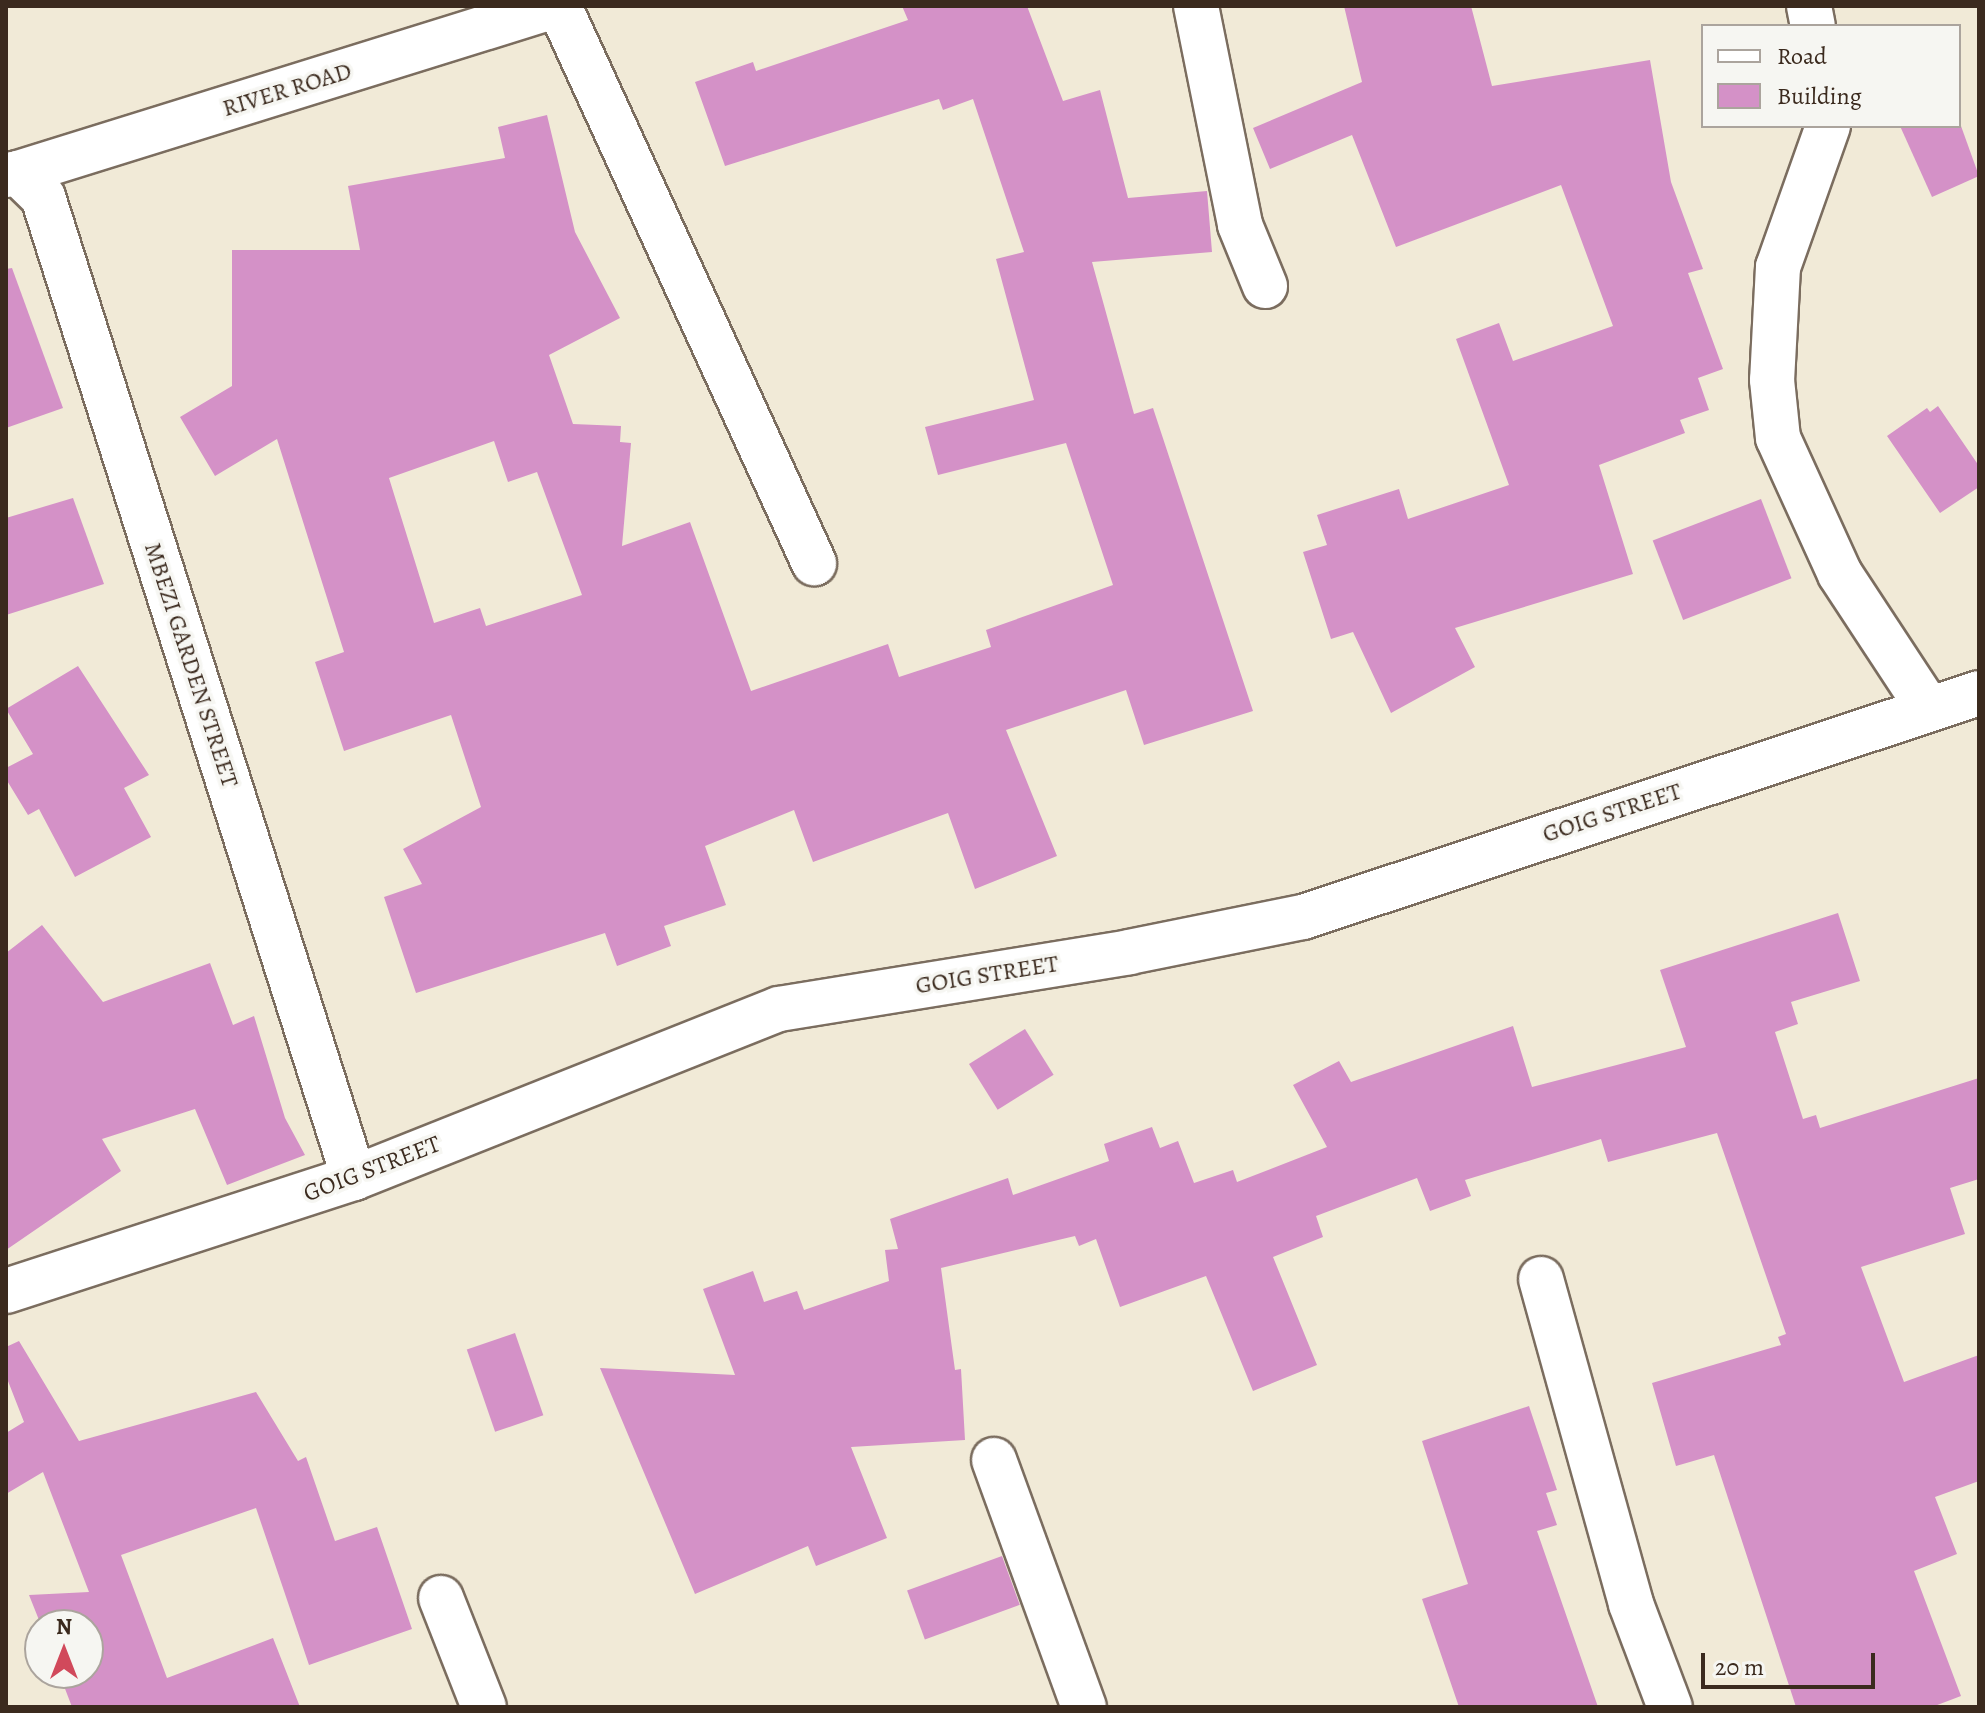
<!DOCTYPE html>
<html>
<head>
<meta charset="utf-8">
<style>
  body { margin:0 }
  #map { position:relative; width:1985px; height:1713px; overflow:hidden; background:#f1ead7; font-family:Alegreya,serif }
  div>[style] { position:absolute }
  .building>* { inset:0; background:#d491c7; transform-origin:0 0 }
  .roads { filter:drop-shadow(2px 0 #7b6d5f) drop-shadow(-2px 0 #7b6d5f) drop-shadow(0 2px #7b6d5f) drop-shadow(0 -2px #7b6d5f) }
  .minor>* { height:44px; margin:-22px; padding:0 22px; transform-origin:22px; border-radius:22px; background:#fff }
  span { translate:-50% -50%; white-space:nowrap; text-align:center; line-height:1.15; -webkit-text-stroke:7px #f6f6f2; paint-order:stroke }
  .street-label { font-size:24px; color:#3b2a1e }
  .frame { position:absolute; inset:0; border:8px solid #3b2a1e; pointer-events:none }
  .legend { position:absolute; left:1701px; top:24px; width:260px; height:104px; box-sizing:border-box; background:#f6f6f2; border:2px solid #aba49d; margin:0; padding:10px 14px; list-style:none; font-size:24px; color:#3b2a1e }
  .legend li { display:flex; align-items:center; gap:16px; height:40px }
  .legend b { width:40px; border:2px solid #aba49d }
  .north { position:absolute; left:24px; top:1609px; width:80px; height:80px; box-sizing:border-box; background:#f6f6f2; border:2px solid #aba49d; border-radius:50%; rotate:0deg; font-size:22px; font-weight:700; line-height:32px; text-align:center; color:#3b2a1e }
  .north::after { content:''; display:block; margin:auto; width:28px; height:36px; background:#d1495b; clip-path:polygon(50% 0,100% 100%,50% 72%,0 100%) }
  .scale { position:absolute; left:1701px; top:1653px; width:174px; height:36px; box-sizing:border-box; border:4px solid #3b2a1e; border-top:0; padding-left:10px; font-size:24px; line-height:28px; white-space:nowrap; color:#3b2a1e; -webkit-text-stroke:6px #f6f6f2; paint-order:stroke }
</style>
</head>
<body>
<div id="map">
  <div class="building">
    <i style="clip-path:polygon(evenodd,902px 6px,1027px 6px,1063px 101px,1100px 90px,1128px 198px,1207px 191px,1212px 252px,1092px 262px,1134px 414px,1153px 408px,1253px 711px,1144px 745px,1126px 690px,1006px 730px,1057px 856px,975px 889px,948px 813px,813px 862px,794px 810px,705px 846px,726px 905px,664px 926px,671px 946px,617px 966px,605px 933px,416px 993px,384px 897px,422px 884px,403px 849px,481px 807px,451px 715px,344px 751px,315px 662px,344px 652px,277px 439px,215px 476px,180px 417px,232px 386px,232px 250px,360px 250px,348px 186px,505px 158px,498px 127px,547px 115px,575px 232px,620px 318px,549px 355px,573px 424px,621px 426px,620px 442px,631px 443px,622px 546px,690px 522px,751px 691px,888px 644px,899px 677px,991px 647px,986px 630px,1113px 585px,1066px 443px,938px 475px,925px 427px,1034px 400px,996px 259px,1024px 252px,973px 99px,943px 110px,939px 99px,725px 166px,695px 82px,753px 62px,756px 71px,908px 20px,902px 6px,494px 441px,508px 482px,537px 472px,582px 595px,486px 626px,480px 608px,434px 623px,389px 478px,494px 441px)"></i>
    <i style="clip-path:polygon(1344px 6px,1471px 6px,1492px 86px,1650px 60px,1671px 182px,1703px 269px,1688px 273px,1723px 369px,1698px 378px,1709px 410px,1680px 420px,1685px 433px,1599px 465px,1633px 574px,1455px 628px,1475px 667px,1391px 713px,1353px 632px,1331px 639px,1303px 552px,1327px 545px,1317px 515px,1399px 489px,1408px 519px,1509px 485px,1456px 339px,1499px 323px,1513px 361px,1613px 326px,1561px 185px,1396px 247px,1352px 135px,1270px 169px,1253px 128px,1362px 82px)"></i>
    <i style="clip-path:polygon(1900px 126px,1961px 126px,1979px 176px,1932px 197px)"></i>
    <i style="clip-path:polygon(12px 268px,63px 408px,6px 428px,6px 269px)"></i>
    <i style="clip-path:polygon(1938px 406px,1979px 466px,1979px 487px,1940px 513px,1887px 436px,1927px 408px,1930px 412px)"></i>
    <i style="clip-path:polygon(73px 498px,104px 584px,6px 615px,6px 518px)"></i>
    <i style="left:1761px;top:499px;width:85px;height:116px;rotate:69deg"></i>
    <i style="clip-path:polygon(78px 666px,149px 775px,124px 788px,151px 837px,75px 877px,39px 809px,28px 815px,6px 779px,6px 768px,33px 754px,6px 709px)"></i>
    <i style="clip-path:polygon(1838px 913px,1860px 981px,1791px 1002px,1798px 1024px,1775px 1032px,1803px 1119px,1816px 1115px,1820px 1128px,1979px 1078px,1979px 1179px,1950px 1188px,1965px 1234px,1861px 1267px,1904px 1382px,1979px 1355px,1979px 1481px,1935px 1497px,1957px 1554px,1914px 1571px,1961px 1696px,1932px 1707px,1796px 1707px,1714px 1455px,1676px 1466px,1652px 1383px,1781px 1345px,1778px 1337px,1786px 1334px,1717px 1133px,1608px 1162px,1601px 1139px,1465px 1180px,1471px 1196px,1430px 1211px,1417px 1178px,1316px 1216px,1323px 1237px,1273px 1257px,1317px 1365px,1253px 1391px,1206px 1276px,1120px 1307px,1096px 1239px,1079px 1246px,1075px 1236px,941px 1268px,955px 1370px,961px 1369px,965px 1440px,851px 1447px,887px 1538px,816px 1566px,808px 1546px,695px 1594px,600px 1368px,735px 1375px,703px 1289px,753px 1271px,764px 1302px,797px 1291px,804px 1310px,889px 1281px,885px 1250px,898px 1249px,890px 1219px,1008px 1178px,1013px 1195px,1109px 1161px,1104px 1144px,1152px 1127px,1160px 1148px,1178px 1141px,1194px 1183px,1233px 1170px,1237px 1182px,1327px 1147px,1293px 1085px,1339px 1061px,1351px 1082px,1513px 1026px,1532px 1087px,1686px 1047px,1660px 970px)"></i>
    <i style="clip-path:polygon(42px 925px,103px 1002px,210px 963px,233px 1025px,254px 1016px,285px 1118px,305px 1155px,227px 1185px,195px 1109px,102px 1139px,121px 1171px,6px 1250px,6px 953px)"></i>
    <i style="left:1025px;top:1029px;width:54px;height:66px;rotate:58deg"></i>
    <i style="left:515px;top:1333px;width:87px;height:51px;rotate:71deg"></i>
    <i style="clip-path:polygon(19px 1341px,79px 1441px,256px 1392px,298px 1461px,306px 1457px,335px 1541px,377px 1527px,412px 1629px,309px 1665px,256px 1508px,121px 1555px,167px 1678px,273px 1638px,300px 1707px,72px 1707px,59px 1673px,88px 1673px,88px 1625px,41px 1625px,29px 1595px,89px 1592px,43px 1472px,6px 1494px,6px 1433px,24px 1422px,6px 1376px,6px 1347px)"></i>
    <i style="clip-path:polygon(1529px 1406px,1557px 1490px,1546px 1493px,1557px 1525px,1537px 1531px,1598px 1707px,1459px 1707px,1422px 1599px,1468px 1584px,1422px 1441px)"></i>
    <i style="left:1002px;top:1556px;width:52px;height:101px;rotate:70deg"></i>
  </div>
  <div class="roads">
    <div class="minor">
      <i style="left:559px;top:6px;width:613px;rotate:65.4deg"></i>
      <i style="left:1196px;top:6px;width:223px;rotate:78.6deg"></i>
      <i style="left:1240px;top:225px;width:66px;rotate:67.7deg"></i>
      <i style="left:1809px;top:6px;width:20px;rotate:79deg"></i>
      <i style="left:1828px;top:126px;width:150px;rotate:109.5deg"></i>
      <i style="left:1778px;top:267px;width:113px;rotate:93deg"></i>
      <i style="left:1772px;top:380px;width:58px;rotate:84.1deg"></i>
      <i style="left:1778px;top:438px;width:149px;rotate:65.5deg"></i>
      <i style="left:1840px;top:574px;width:160px;rotate:56.7deg"></i>
      <i style="left:18px;top:173px;width:562px;rotate:-17.28deg"></i>
      <i style="left:6px;top:175px;width:12px;rotate:-9deg"></i>
      <i style="left:18px;top:173px;width:35px;rotate:44deg"></i>
      <i style="left:43px;top:197px;width:1029px;rotate:72.41deg"></i>
      <i style="left:1541px;top:1279px;width:337px;rotate:74.5deg"></i>
      <i style="left:1631px;top:1604px;width:110px;rotate:69.3deg"></i>
      <i style="left:6px;top:1291px;width:366px;rotate:-18deg"></i>
      <i style="left:354px;top:1178px;width:457px;rotate:-21.7deg"></i>
      <i style="left:779px;top:1009px;width:355px;rotate:-9.2deg"></i>
      <i style="left:1129px;top:952px;width:177px;rotate:-11.4deg"></i>
      <i style="left:1303px;top:917px;width:712px;rotate:-18.33deg"></i>
      <i style="left:994px;top:1460px;width:263px;rotate:70deg"></i>
      <i style="left:441px;top:1598px;width:117px;rotate:68.5deg"></i>
    </div>
  </div>
  <div class="street-label">
    <span style="left:287px;top:90px;rotate:-17deg">RIVER ROAD</span>
    <span style="left:191px;top:665px;rotate:72deg">MBEZI GARDEN STREET</span>
    <span style="left:1612px;top:813px;rotate:-18deg">GOIG STREET</span>
    <span style="left:987px;top:975px;rotate:-9deg">GOIG STREET</span>
    <span style="left:372px;top:1169px;rotate:-21deg">GOIG STREET</span>
  </div>
  <div class="frame"></div>
  <ul class="legend">
  <li><b style="height:10px;background:#fff"></b>Road</li>
  <li><b style="height:22px;background:#d491c7"></b>Building</li>
  </ul>
  <div class="north">N</div>
  <div class="scale">20 m</div>
</div>
</body>
</html>
